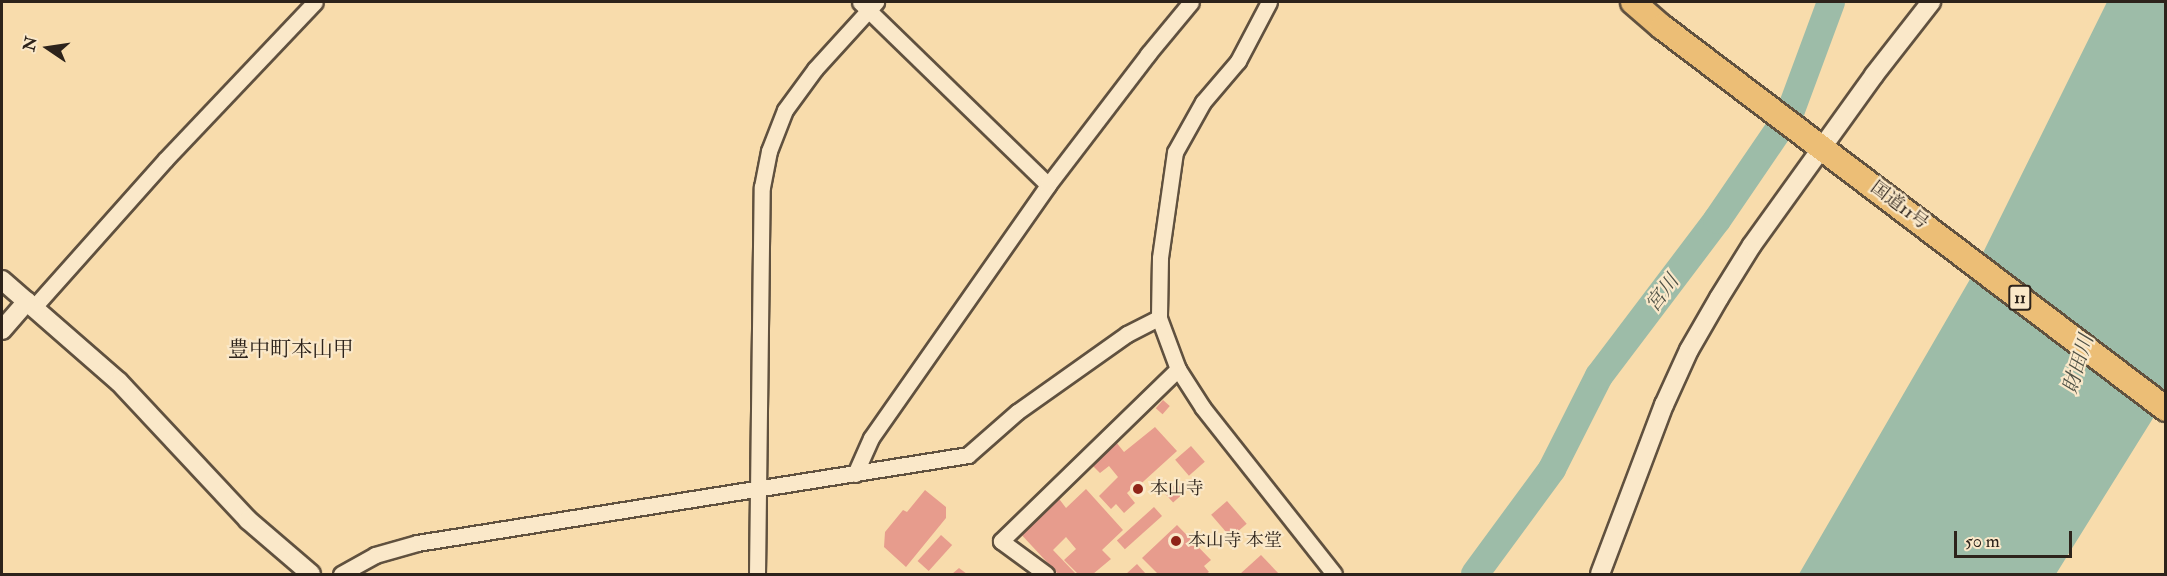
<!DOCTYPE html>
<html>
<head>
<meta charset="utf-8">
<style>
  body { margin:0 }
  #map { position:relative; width:2167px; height:576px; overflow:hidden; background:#f8dcac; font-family:"IM FELL Double Pica","Noto Serif JP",serif }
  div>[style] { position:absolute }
  .water>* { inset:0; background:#9dbca8 }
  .river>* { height:28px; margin:-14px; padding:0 14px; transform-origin:14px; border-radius:14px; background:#9dbca8 }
  .building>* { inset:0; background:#e79c8d; transform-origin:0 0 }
  .roads { filter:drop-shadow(2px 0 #60513f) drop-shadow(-2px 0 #60513f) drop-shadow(0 2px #60513f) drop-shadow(0 -2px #60513f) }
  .minor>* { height:15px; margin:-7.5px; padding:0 7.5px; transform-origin:7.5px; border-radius:7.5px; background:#fae8c9 }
  .tertiary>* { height:18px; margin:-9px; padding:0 9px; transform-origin:9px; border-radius:9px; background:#fae8c9 }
  .trunk>* { height:24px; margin:-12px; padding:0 12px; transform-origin:12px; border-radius:12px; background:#ecbe76 }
  .dots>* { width:16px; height:16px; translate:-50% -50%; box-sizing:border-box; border:3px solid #fae8c9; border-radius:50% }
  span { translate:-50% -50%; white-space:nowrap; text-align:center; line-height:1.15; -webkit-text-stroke:4.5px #fae8c9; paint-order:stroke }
  .shield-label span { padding:2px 4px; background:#fae8c9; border:2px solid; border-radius:4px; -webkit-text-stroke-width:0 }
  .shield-label { font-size:16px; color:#2d231b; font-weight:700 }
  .street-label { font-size:18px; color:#2d231b }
  .poi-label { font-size:18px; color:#2d231b }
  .left { translate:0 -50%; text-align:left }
  .water-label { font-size:20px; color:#4f5145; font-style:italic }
  .quarter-label { font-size:21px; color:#2d231b }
  .frame { position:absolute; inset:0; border:3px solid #2d231b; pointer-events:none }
  .north { position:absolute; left:18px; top:18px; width:60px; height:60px; -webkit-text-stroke:4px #fae8c9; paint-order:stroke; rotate:283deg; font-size:16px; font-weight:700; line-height:24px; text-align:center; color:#2d231b }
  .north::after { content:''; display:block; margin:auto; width:21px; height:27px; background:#2d231b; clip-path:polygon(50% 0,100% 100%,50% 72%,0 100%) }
  .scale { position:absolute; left:1954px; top:531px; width:118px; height:27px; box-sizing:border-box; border:3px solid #2d231b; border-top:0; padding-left:8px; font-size:18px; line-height:21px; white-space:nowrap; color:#2d231b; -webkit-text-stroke:4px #fae8c9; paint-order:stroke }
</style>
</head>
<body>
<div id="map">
  <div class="water">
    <i style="clip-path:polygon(2107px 2px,2165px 2px,2165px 399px,2056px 574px,1799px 574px,1969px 281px)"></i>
  </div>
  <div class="river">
    <i style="left:1475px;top:574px;width:130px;rotate:-53.7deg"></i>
    <i style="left:1552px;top:469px;width:104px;rotate:-63.2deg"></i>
    <i style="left:1599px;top:376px;width:196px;rotate:-52.9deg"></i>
    <i style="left:1717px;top:220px;width:130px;rotate:-55.7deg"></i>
    <i style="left:1790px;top:113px;width:118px;rotate:-69.7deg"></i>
  </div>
  <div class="building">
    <i style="left:1163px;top:400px;width:9px;height:11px;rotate:41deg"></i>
    <i style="clip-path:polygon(1155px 427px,1177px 451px,1134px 490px,1132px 488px,1127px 493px,1135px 503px,1124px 513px,1116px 504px,1111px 509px,1099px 496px,1118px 477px,1109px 466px,1100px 473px,1091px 464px,1116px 442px,1124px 452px)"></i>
    <i style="left:1191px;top:446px;width:21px;height:21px;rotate:49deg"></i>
    <i style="left:1177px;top:483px;width:12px;height:16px;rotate:48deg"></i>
    <i style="clip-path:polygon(1086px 489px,1123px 530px,1102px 550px,1111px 559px,1093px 574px,1078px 574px,1064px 560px,1076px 549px,1066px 537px,1053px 550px,1076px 574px,1058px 574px,1018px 531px,1057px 496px,1066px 508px)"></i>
    <i style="clip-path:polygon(925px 490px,946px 507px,946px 518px,906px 567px,884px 547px,885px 532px,903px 510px,907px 512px)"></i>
    <i style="left:1227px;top:501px;width:30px;height:21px;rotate:49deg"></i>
    <i style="left:1154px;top:507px;width:12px;height:50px;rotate:48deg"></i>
    <i style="clip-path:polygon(1177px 525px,1211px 560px,1204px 566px,1209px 572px,1206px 574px,1158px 574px,1142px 558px)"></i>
    <i style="left:941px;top:535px;width:15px;height:35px;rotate:42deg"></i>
    <i style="clip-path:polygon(1261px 555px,1279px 574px,1240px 574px)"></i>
    <i style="clip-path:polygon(1137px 564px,1146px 574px,1126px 574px)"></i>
    <i style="clip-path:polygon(959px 568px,967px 574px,952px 574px)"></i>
  </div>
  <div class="roads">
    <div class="minor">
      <i style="left:860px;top:2px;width:262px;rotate:44.2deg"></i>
      <i style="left:1269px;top:2px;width:67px;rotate:117.7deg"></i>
      <i style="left:1238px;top:61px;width:54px;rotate:130.5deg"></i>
      <i style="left:1203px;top:102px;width:57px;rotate:119.2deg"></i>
      <i style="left:1175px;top:152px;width:107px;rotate:98.1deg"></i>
      <i style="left:1160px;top:258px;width:60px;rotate:91deg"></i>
      <i style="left:1159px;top:318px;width:54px;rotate:69.6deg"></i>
      <i style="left:1178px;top:369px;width:46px;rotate:57.3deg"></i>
      <i style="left:1203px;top:408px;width:211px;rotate:51.7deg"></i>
      <i style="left:34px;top:307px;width:198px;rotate:-48.3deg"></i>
      <i style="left:166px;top:159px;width:216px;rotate:-46.5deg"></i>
      <i style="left:855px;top:474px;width:39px;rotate:-66deg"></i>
      <i style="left:871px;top:438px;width:309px;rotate:-55deg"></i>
      <i style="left:1048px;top:185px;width:165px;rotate:-52.6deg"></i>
      <i style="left:1148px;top:54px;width:67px;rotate:-50.4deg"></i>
      <i style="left:341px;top:574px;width:39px;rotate:-29deg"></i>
      <i style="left:375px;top:555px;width:44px;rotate:-15.9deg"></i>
      <i style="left:417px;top:543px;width:558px;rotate:-9.07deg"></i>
      <i style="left:968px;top:455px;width:65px;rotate:-41.3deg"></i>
      <i style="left:1017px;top:412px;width:135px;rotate:-35.3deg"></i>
      <i style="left:1127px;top:334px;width:36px;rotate:-27deg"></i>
      <i style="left:757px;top:574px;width:387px;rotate:-89.3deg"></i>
      <i style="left:762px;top:187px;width:37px;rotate:-79deg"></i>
      <i style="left:769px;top:151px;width:44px;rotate:-68.7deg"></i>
      <i style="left:785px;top:110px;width:51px;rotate:-53.8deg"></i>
      <i style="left:815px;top:69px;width:91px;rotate:-47.7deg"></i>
      <i style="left:1046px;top:574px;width:56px;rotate:-143.7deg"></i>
      <i style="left:1001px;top:541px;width:247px;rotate:-44.2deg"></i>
    </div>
    <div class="tertiary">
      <i style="left:2px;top:280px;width:155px;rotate:41.1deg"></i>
      <i style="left:119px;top:382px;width:189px;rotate:46.9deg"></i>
      <i style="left:248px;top:520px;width:83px;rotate:40.6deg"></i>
      <i style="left:2px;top:330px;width:38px;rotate:-49deg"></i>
      <i style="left:1600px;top:574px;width:181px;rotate:-69.3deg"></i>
      <i style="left:1664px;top:405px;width:60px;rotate:-65.6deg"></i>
      <i style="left:1689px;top:350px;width:60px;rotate:-60deg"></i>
      <i style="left:1719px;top:298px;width:62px;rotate:-58.1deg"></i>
      <i style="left:1752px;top:245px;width:209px;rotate:-54.3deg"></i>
      <i style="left:1874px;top:75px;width:93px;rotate:-52deg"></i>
    </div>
    <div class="trunk">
      <i style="left:1633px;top:2px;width:38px;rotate:41deg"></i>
      <i style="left:1662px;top:27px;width:632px;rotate:37.16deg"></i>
    </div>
  </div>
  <div class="dots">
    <i style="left:1138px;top:489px;background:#8f2418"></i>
    <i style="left:1176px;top:541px;background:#8f2418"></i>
  </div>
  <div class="shield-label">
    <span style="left:2020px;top:298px">11</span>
  </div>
  <div class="street-label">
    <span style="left:1899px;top:206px;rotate:37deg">国道11号</span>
  </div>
  <div class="poi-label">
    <span class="left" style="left:1150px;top:489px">本山寺</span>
    <span class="left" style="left:1188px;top:541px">本山寺 本堂</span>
  </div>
  <div class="water-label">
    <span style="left:1662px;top:293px;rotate:-53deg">宮川</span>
    <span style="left:2078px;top:364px;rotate:-73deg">財田川</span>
  </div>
  <div class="quarter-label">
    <span style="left:291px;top:350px">豊中町本山甲</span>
  </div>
  <div class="frame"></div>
  <div class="north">N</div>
  <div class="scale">50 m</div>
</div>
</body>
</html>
